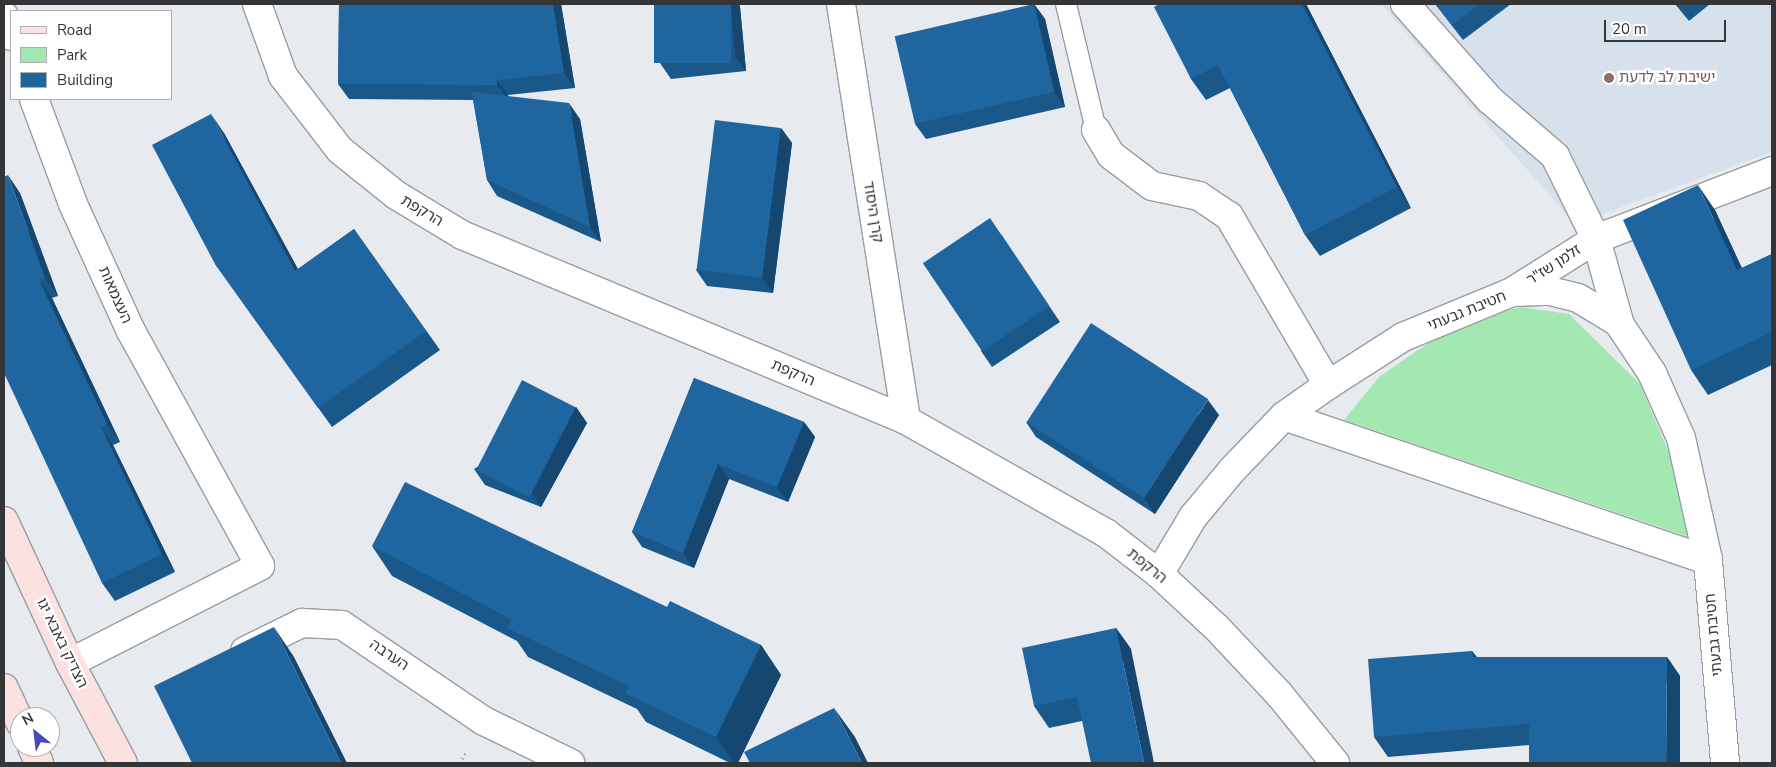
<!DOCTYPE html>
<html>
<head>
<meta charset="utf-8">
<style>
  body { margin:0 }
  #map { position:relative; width:1776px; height:767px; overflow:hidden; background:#e7ebf0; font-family:"Nunito Sans","Noto Sans Hebrew",sans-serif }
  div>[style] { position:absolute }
  .built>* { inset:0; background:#d7e1eb }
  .green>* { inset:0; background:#a3e7b1 }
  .path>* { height:3px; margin-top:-1.5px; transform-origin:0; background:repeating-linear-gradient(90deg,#95989b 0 1px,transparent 0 5px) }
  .roads { filter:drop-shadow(1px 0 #989da1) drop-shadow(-1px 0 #989da1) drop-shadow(0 1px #989da1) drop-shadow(0 -1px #989da1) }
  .lane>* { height:20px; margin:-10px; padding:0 10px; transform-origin:10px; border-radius:10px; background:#fff }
  .street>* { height:28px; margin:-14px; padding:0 14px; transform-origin:14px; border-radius:14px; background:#fff }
  .secondary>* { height:28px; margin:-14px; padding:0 14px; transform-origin:14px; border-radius:14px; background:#fbe1e0 }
  .wall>* { inset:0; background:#1b588a }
  .shaded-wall>* { inset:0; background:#164770 }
  .building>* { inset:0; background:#1f66a0; transform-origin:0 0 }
  .dots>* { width:14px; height:14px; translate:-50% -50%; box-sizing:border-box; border:2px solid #fff; border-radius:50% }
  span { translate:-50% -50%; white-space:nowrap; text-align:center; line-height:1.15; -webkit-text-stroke:5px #fff; paint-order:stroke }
  .education-label { font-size:15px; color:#785e54 }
  .left { translate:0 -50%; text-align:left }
  .street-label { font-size:15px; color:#333537 }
  .frame { position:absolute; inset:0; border:5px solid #333537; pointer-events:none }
  .legend { position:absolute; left:10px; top:10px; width:162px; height:90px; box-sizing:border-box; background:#fff; border:1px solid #adaeaf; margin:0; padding:6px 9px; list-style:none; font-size:15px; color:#333537 }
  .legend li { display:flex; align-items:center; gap:10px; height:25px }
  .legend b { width:25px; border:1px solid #adaeaf }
  .north { position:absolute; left:10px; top:707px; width:50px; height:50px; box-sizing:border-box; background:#fff; border:1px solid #adaeaf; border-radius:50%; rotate:331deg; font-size:14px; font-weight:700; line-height:20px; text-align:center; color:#333537 }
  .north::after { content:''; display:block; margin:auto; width:18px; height:22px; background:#454abf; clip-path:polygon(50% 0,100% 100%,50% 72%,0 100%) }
  .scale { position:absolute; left:1604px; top:20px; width:122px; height:22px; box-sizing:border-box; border:2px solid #333537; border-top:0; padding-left:6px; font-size:15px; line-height:18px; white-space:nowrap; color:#333537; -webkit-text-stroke:4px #fff; paint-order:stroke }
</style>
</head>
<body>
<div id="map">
  <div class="built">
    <i style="clip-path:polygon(1381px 4px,1772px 4px,1772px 152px,1575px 224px)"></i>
  </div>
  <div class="green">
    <i style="clip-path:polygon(1520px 307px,1569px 314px,1640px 384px,1685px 491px,1692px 538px,1344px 420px,1379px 377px,1418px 350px,1456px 326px)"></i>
  </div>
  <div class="path">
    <i style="left:460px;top:763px;width:14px;rotate:-60deg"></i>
  </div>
  <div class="roads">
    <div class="lane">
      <i style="left:1066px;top:4px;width:130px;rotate:76.6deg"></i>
    </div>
    <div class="street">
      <i style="left:257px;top:4px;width:77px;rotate:70.1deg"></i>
      <i style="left:283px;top:76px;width:93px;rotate:52.4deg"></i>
      <i style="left:340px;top:150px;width:72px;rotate:38.8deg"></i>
      <i style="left:396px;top:195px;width:77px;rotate:31.2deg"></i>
      <i style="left:462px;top:235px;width:481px;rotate:22.6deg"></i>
      <i style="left:906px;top:420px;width:230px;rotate:29.5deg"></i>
      <i style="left:1106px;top:533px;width:67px;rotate:37.7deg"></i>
      <i style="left:1159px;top:574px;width:79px;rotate:43deg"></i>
      <i style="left:1217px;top:628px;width:91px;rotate:46.8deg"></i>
      <i style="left:1279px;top:694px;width:89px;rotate:50.9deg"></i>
      <i style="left:841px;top:4px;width:421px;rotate:81.1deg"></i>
      <i style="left:1405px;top:4px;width:128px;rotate:48.5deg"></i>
      <i style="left:1490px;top:100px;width:86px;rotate:40.7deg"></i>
      <i style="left:1555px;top:156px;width:93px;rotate:63.7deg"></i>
      <i style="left:1596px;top:239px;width:99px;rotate:147.8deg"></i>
      <i style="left:4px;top:16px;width:21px;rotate:71deg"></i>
      <i style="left:34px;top:99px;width:112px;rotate:69.6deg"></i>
      <i style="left:73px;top:204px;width:140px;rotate:65.5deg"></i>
      <i style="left:131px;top:331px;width:268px;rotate:61.2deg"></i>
      <i style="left:260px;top:566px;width:213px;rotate:153deg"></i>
      <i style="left:1096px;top:130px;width:29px;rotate:59deg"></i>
      <i style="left:1111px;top:155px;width:51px;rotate:37.1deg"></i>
      <i style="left:1152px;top:186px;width:48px;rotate:12deg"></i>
      <i style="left:1199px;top:196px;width:36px;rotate:34deg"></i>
      <i style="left:1229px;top:216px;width:196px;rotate:59.6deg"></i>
      <i style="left:1620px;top:325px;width:89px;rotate:-105.6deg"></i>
      <i style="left:1596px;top:239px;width:189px;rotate:-21.1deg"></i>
      <i style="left:1284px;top:416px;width:448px;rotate:18.8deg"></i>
      <i style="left:1159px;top:574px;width:66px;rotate:-59.2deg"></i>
      <i style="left:1193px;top:517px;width:62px;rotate:-50.2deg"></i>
      <i style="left:1233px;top:469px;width:74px;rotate:-46.1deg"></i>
      <i style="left:1284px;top:416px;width:54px;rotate:-35.2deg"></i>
      <i style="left:1328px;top:385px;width:89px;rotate:-32.6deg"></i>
      <i style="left:1403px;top:337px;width:118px;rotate:-22.4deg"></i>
      <i style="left:1512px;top:292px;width:38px;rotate:-2deg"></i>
      <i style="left:1550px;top:291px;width:29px;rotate:14deg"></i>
      <i style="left:1578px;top:298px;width:47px;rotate:31deg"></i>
      <i style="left:1618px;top:322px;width:61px;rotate:56.3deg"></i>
      <i style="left:1652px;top:373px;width:71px;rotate:66deg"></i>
      <i style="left:1681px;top:438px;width:125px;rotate:77.5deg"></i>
      <i style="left:1708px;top:560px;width:204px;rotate:85.2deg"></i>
      <i style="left:245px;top:651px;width:64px;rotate:-26.2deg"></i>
      <i style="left:302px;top:623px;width:40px;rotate:2.9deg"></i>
      <i style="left:342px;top:625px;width:171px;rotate:34.1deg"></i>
      <i style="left:484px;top:721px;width:96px;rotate:26deg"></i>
    </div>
    <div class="secondary">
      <i style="left:4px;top:521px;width:157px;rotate:65.1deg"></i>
      <i style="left:70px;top:663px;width:113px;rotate:62.1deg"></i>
      <i style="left:4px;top:688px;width:38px;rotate:65deg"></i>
      <i style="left:32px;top:747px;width:17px;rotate:66deg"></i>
    </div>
  </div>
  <div class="wall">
    <i style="clip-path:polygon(339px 4px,561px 4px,575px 88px,508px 95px,508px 96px,580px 119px,601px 242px,497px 196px,487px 180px,473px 100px,349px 99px,338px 84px)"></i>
    <i style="clip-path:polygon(654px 4px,739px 4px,740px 7px,746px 71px,671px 79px,660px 63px)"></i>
    <i style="clip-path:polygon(1034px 4px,1045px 19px,1065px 107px,926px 139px,915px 124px)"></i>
    <i style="clip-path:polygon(1158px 4px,1306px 4px,1411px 208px,1320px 256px,1305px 235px,1230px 88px,1206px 100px,1191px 79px)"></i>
    <i style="clip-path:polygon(1435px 4px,1511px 4px,1463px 40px)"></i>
    <i style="clip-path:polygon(1675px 4px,1710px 4px,1689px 21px)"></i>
    <i style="clip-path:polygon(781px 128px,792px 143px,773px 293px,707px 286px,696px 270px)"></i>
    <i style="clip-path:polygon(224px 133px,298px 269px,354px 229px,440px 350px,332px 427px,215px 264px)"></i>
    <i style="clip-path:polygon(20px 193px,58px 296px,52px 298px,120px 442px,113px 445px,175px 572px,115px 601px,102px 583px)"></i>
    <i style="clip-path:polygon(1715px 210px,1742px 268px,1772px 254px,1772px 365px,1708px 395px,1691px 370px)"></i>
    <i style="clip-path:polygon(1001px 234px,1060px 322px,992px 367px,981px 351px)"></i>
    <i style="clip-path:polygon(694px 378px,804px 422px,815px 437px,788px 502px,729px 479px,694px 568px,642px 547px,632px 532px)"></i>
    <i style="clip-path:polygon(576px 407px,587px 423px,541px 507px,485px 485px,474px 469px)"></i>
    <i style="clip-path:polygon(1219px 415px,1155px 514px,1036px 437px,1026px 422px)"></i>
    <i style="clip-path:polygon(372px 546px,667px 607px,761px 645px,781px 675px,738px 763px,730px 763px,646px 722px,637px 709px,528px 657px,517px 641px,392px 576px)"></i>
    <i style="clip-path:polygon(1116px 628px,1131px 649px,1082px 721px,1049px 728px,1034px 706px)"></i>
    <i style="clip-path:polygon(1472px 651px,1477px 657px,1667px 657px,1680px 676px,1529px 745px,1388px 757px,1374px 737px)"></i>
  </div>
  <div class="shaded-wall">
    <i style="clip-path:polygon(553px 4px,561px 4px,575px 88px,564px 73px)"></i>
    <i style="clip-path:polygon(731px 4px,739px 4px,740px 7px,746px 71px,735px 56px)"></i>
    <i style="clip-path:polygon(1034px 4px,1045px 19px,1065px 107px,1054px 92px)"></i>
    <i style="clip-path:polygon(1302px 4px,1306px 4px,1411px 208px,1397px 187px)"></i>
    <i style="clip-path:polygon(497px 80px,508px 95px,508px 100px,497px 85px)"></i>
    <i style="clip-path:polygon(569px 103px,580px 119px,601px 242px,590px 227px)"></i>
    <i style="clip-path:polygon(211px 114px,224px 133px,309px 290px,295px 271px)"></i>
    <i style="clip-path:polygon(781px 128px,792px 143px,773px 293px,762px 278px)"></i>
    <i style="clip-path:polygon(8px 175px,20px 193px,58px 296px,45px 278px)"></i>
    <i style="clip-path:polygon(1698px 185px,1715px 210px,1754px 295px,1737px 270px)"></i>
    <i style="clip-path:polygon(39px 280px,52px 298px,120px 442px,107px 424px)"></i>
    <i style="clip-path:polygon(1208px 400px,1219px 415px,1155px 514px,1144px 498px)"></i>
    <i style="clip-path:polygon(576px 407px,587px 423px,541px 507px,531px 492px)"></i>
    <i style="clip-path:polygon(804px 422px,815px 437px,788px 502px,777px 487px)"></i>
    <i style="clip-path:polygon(101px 427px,113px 445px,175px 572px,162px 554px)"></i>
    <i style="clip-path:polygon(718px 464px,729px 479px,694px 568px,683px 553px)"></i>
    <i style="clip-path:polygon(274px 627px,294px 657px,347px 763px,341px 763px)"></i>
    <i style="clip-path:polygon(1116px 628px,1131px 649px,1154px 763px,1144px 763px)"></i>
    <i style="clip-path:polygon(761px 645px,781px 675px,738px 763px,734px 763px,716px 737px)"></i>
    <i style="clip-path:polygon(1472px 651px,1486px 670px,1473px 657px)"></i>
    <i style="clip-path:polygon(1667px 657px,1680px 676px,1680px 763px,1666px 763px)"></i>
    <i style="clip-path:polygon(834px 708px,855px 737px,868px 763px,862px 763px)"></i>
  </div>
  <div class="building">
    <i style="clip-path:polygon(339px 4px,553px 4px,564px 73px,497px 80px,497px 85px,338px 84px)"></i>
    <i style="left:654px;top:4px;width:77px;height:59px"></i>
    <i style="left:1034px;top:4px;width:90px;height:143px;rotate:77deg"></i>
    <i style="clip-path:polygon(1158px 4px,1302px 4px,1397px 187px,1305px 235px,1218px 65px,1191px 79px,1154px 7px,1159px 4px)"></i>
    <i style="clip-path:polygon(1436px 4px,1480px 4px,1452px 25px)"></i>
    <i style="clip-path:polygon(472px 92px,569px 103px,590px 227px,487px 180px)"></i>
    <i style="clip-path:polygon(211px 114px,295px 271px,354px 229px,426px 331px,318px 408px,215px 264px,152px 145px)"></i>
    <i style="left:715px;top:120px;width:66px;height:151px;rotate:7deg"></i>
    <i style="clip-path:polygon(8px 175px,45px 278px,39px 280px,107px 424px,101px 427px,162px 554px,102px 583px,4px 373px,4px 177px)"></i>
    <i style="clip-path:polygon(1698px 185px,1737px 270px,1772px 254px,1772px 332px,1691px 370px,1623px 220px)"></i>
    <i style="left:990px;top:218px;width:106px;height:81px;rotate:56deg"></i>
    <i style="left:1091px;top:323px;width:140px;height:118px;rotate:33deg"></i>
    <i style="clip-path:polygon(694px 378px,804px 422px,777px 487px,718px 464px,683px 553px,632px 532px)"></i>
    <i style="left:522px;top:380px;width:60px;height:101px;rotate:27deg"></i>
    <i style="clip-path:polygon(405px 482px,667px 607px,670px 601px,761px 645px,716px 737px,625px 693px,629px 686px,507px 628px,511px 619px,372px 546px)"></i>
    <i style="clip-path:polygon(274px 627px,341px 763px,192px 763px,154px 686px)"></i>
    <i style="clip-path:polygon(1116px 628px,1144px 763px,1091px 763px,1077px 697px,1034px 706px,1022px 648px)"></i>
    <i style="clip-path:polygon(1472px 651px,1473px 657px,1667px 657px,1666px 763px,1529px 763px,1529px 724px,1374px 737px,1368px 659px)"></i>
    <i style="clip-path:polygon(834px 708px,862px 763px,750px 763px,744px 752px)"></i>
  </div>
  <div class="dots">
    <i style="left:1609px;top:78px;background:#8d6e63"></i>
  </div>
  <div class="education-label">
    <span class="left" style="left:1619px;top:78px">ישיבת לב לדעת</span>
  </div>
  <div class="street-label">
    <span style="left:422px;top:211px;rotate:31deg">הרקפת</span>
    <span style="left:873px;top:212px;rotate:81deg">קרן היסוד</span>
    <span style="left:1554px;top:265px;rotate:-33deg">זלמן שז"ר</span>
    <span style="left:115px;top:295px;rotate:66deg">העצמאות</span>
    <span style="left:1467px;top:311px;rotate:-22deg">חטיבת גבעתי</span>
    <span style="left:793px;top:373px;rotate:23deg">הרקפת</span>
    <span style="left:1147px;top:566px;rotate:39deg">הרקפת</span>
    <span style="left:1714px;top:635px;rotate:-95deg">חטיבת גבעתי</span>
    <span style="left:62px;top:643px;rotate:64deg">הצדיק באבא יגו</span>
    <span style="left:389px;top:655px;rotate:34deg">הערבה</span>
  </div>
  <div class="frame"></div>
  <ul class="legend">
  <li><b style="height:6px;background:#fbe1e0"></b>Road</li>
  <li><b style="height:14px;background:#a3e7b1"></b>Park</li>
  <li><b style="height:14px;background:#1f66a0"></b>Building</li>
  </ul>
  <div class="north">N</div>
  <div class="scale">20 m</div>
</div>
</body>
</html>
